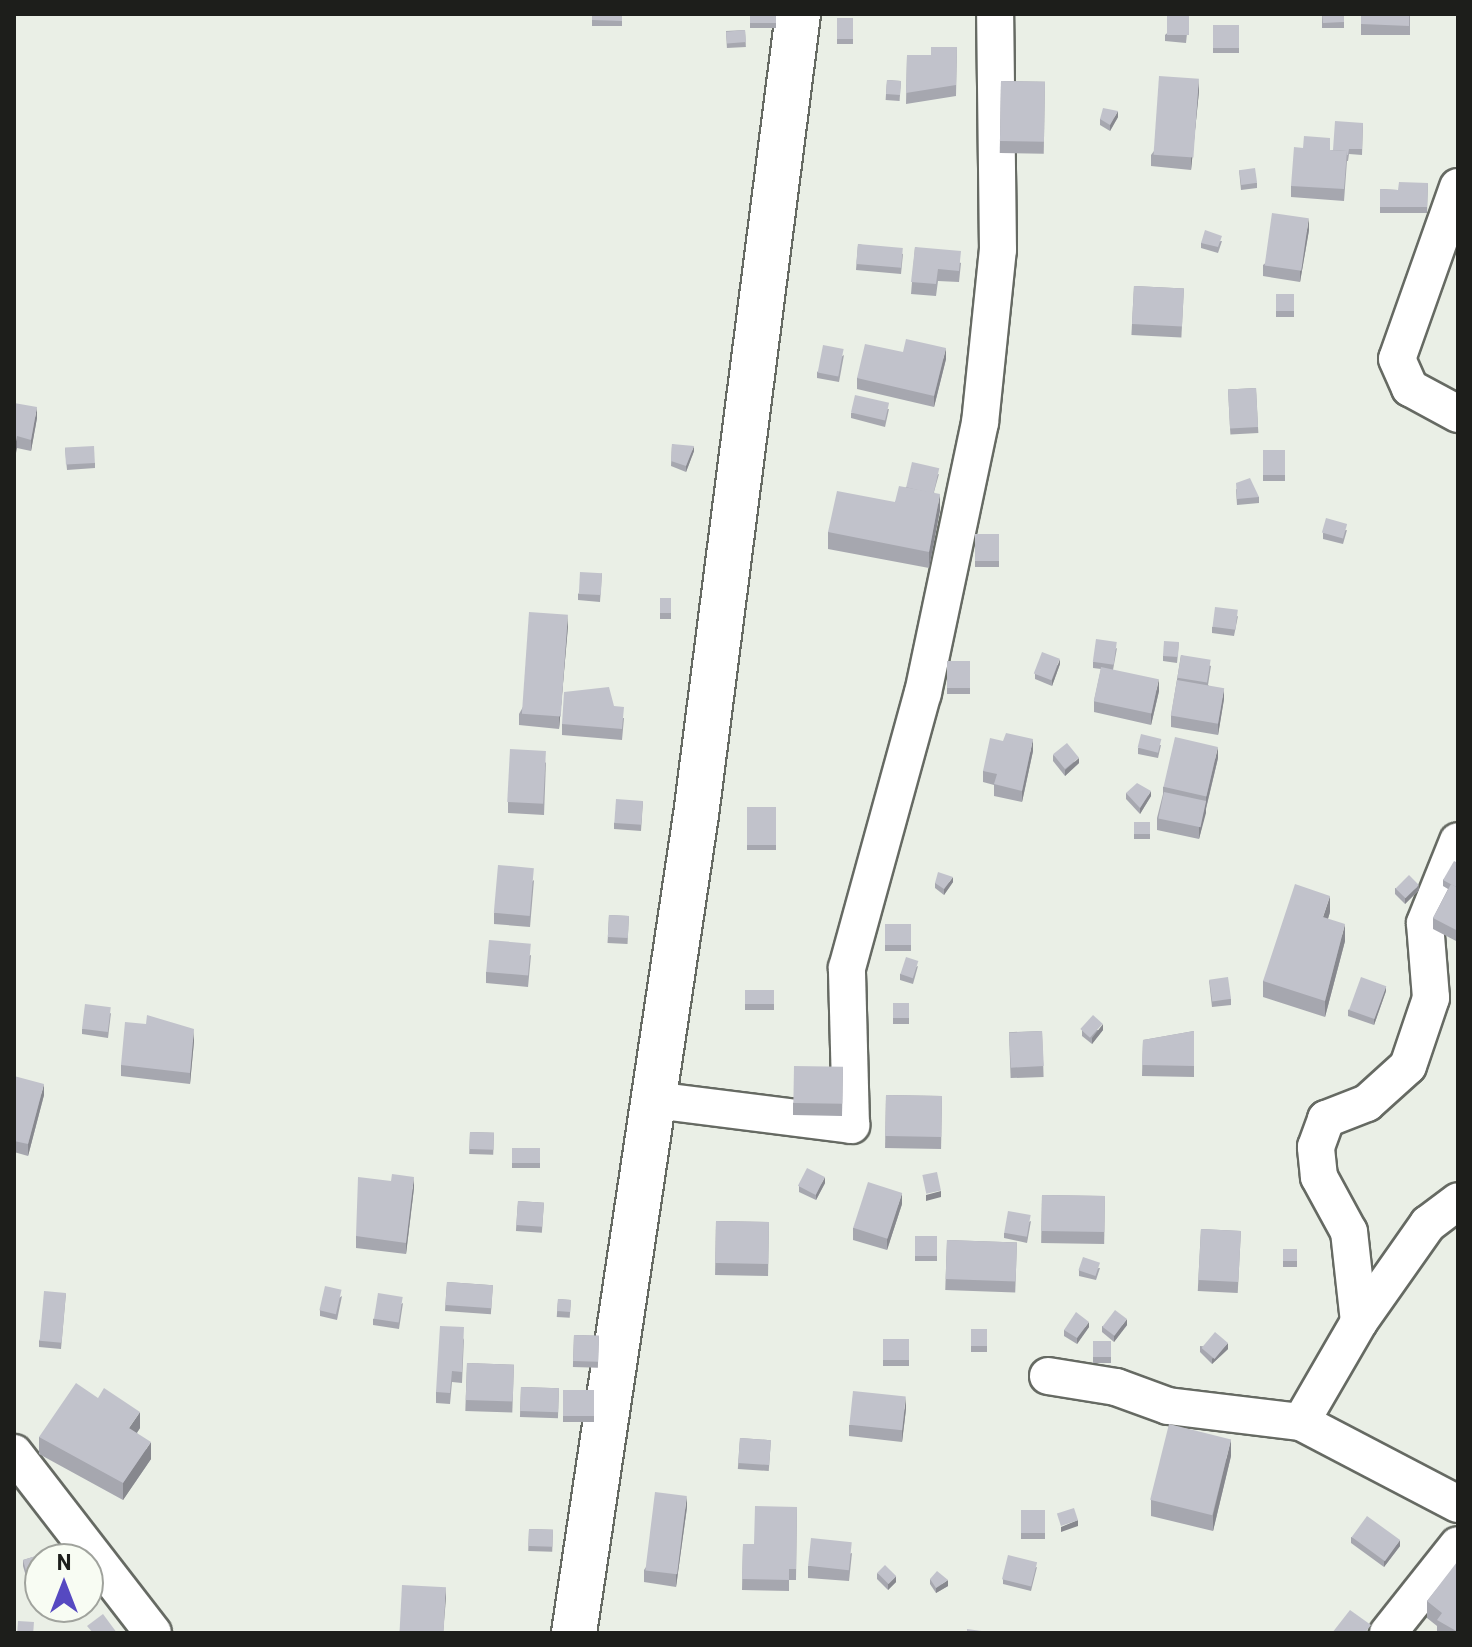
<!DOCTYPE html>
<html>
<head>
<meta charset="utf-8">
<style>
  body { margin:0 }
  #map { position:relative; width:1472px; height:1647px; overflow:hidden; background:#eaefe6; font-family:Barlow,sans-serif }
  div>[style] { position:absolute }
  .roads { filter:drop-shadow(2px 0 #666a63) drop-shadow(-2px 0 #666a63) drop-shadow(0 2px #666a63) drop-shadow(0 -2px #666a63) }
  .minor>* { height:36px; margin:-18px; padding:0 18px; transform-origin:18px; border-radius:18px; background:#fff }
  .tertiary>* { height:44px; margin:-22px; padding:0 22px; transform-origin:22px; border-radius:22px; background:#fff }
  .wall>* { inset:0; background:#a6a7af; transform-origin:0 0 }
  .shaded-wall>* { inset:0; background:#87888e }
  .building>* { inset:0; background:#c1c2cb; transform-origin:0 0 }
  span { translate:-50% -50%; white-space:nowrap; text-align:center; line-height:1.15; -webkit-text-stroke:6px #f8fcf3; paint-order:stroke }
  .frame { position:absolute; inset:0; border:16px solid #1d1e1b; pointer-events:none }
  .north { position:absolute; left:24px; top:1543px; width:80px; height:80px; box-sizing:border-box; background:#f8fcf3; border:2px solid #a0a39d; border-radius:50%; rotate:0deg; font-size:22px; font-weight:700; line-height:32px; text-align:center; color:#1d1e1b }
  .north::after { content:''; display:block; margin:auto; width:28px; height:36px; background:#5649c1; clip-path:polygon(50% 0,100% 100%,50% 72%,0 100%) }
</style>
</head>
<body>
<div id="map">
  <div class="roads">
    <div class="minor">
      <i style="left:1458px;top:187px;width:182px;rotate:109.5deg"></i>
      <i style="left:1397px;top:359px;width:32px;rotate:66deg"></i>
      <i style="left:1410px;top:388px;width:55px;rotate:28.4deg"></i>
      <i style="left:654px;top:1100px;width:199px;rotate:7.2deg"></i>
      <i style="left:851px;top:1125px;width:157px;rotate:-91.5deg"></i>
      <i style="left:847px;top:968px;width:285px;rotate:-74.6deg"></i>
      <i style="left:923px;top:693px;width:276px;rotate:-78.1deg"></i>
      <i style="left:980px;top:423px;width:174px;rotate:-84.1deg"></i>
      <i style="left:998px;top:250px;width:236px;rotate:-90.7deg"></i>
      <i style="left:1359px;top:1322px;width:91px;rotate:-96.3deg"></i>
      <i style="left:1349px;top:1232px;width:63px;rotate:-118.6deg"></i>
      <i style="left:1319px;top:1177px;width:30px;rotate:-96deg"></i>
      <i style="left:1316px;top:1147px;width:30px;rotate:-70deg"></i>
      <i style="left:1326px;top:1119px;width:44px;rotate:-21.3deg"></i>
      <i style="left:1367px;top:1103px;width:55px;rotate:-42.1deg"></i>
      <i style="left:1408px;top:1066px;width:72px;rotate:-71.3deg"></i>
      <i style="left:1431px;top:998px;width:75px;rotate:-94.6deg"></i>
      <i style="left:1425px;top:923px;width:88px;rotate:-68.1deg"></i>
      <i style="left:1048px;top:1376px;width:69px;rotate:9.2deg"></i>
      <i style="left:1116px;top:1387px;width:55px;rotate:20.1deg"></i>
      <i style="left:1168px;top:1406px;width:134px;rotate:6.9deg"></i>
      <i style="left:1301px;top:1422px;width:177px;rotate:27.6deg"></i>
      <i style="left:1301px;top:1422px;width:116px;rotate:-59.9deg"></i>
      <i style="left:1359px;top:1322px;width:120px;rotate:-54.9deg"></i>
      <i style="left:1428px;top:1224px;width:38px;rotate:-37deg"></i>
      <i style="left:14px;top:1453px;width:227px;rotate:52.3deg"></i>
      <i style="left:1388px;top:1633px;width:112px;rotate:-51.5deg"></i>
    </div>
    <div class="tertiary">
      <i style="left:574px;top:1633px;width:827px;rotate:-81.52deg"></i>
      <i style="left:696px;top:815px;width:807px;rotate:-82.74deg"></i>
    </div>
  </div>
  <div class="wall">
    <i style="left:592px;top:14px;width:30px;height:12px"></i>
    <i style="left:750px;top:14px;width:26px;height:14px"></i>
    <i style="clip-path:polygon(1189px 14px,1186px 43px,1165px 41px,1165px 35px)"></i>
    <i style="left:1322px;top:14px;width:22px;height:14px"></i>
    <i style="left:1361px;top:14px;width:49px;height:21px"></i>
    <i style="left:837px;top:18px;width:16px;height:26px"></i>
    <i style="left:1213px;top:25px;width:26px;height:28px"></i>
    <i style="left:745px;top:30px;width:17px;height:19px;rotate:87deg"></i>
    <i style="clip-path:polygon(957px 47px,956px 96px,906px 104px,907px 55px,931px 55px)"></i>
    <i style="left:887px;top:80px;width:14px;height:20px;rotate:4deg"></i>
    <i style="left:1001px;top:81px;width:44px;height:72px;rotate:1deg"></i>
    <i style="clip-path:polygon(1199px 91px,1191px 170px,1151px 166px,1151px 155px)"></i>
    <i style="clip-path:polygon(1118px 117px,1110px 131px,1100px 125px,1100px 119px)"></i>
    <i style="clip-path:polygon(1363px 123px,1362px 155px,1349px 154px,1348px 161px,1347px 161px,1344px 201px,1291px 197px,1291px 186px,1330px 150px,1333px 150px)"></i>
    <i style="clip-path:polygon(1239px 170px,1257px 183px,1257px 188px,1241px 190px)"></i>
    <i style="clip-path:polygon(1428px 183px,1427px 213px,1380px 213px,1380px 189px,1398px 190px)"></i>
    <i style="clip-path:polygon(1309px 230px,1300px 282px,1263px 276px,1263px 265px)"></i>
    <i style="clip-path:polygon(1222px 241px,1218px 253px,1201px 248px,1201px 243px)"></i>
    <i style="clip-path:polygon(858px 244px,903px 254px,901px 274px,856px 270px)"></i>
    <i style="clip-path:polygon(915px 247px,961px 263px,959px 282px,938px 281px,936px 296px,911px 294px)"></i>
    <i style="left:1134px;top:286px;width:50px;height:49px;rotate:3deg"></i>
    <i style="left:1276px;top:294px;width:18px;height:23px"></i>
    <i style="clip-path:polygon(903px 352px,946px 359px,934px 407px,857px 389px,857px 378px)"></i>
    <i style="clip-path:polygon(844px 355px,839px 382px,817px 378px,817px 372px)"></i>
    <i style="left:1256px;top:388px;width:45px;height:28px;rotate:87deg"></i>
    <i style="clip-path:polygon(14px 403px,37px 418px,31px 451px,17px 448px)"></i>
    <i style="clip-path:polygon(889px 409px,885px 427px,851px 418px,851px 413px)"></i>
    <i style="clip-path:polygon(672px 444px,694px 451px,686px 472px,671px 466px)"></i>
    <i style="clip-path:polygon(65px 448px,95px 463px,95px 468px,67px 470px)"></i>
    <i style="left:1263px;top:450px;width:22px;height:31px"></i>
    <i style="clip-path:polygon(939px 474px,934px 492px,940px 510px,929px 568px,828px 549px,828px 532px,895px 502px,906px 487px)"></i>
    <i style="clip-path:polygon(1236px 489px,1259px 497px,1259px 503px,1237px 505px)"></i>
    <i style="clip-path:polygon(1347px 530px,1343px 544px,1323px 539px,1323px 533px)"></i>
    <i style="left:975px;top:534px;width:24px;height:33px"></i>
    <i style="clip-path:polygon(602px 573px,600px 602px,578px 600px,578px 594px)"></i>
    <i style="left:660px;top:598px;width:11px;height:21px"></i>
    <i style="clip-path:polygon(1238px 616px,1234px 636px,1212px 633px,1212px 627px)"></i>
    <i style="clip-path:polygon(568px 626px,559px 729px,519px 725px,519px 714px)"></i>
    <i style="clip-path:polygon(1179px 642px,1177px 663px,1163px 661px,1163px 656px)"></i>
    <i style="clip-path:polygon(1117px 648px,1113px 670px,1159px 691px,1151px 725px,1094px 712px,1094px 701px,1101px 669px,1093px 668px,1093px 662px)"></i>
    <i style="clip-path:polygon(1181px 655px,1211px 666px,1208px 685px,1224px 699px,1218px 735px,1171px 727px,1171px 716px)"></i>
    <i style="left:947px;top:661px;width:23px;height:33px"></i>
    <i style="clip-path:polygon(1060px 664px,1052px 686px,1035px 679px,1035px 674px)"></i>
    <i style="clip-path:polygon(624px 718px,622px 740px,562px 735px,562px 724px)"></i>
    <i style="clip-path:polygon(1161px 745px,1158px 758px,1138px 754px,1138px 748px)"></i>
    <i style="clip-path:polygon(1033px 751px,1022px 802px,994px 796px,994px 785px,983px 782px,983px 771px)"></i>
    <i style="clip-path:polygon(1053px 755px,1079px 763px,1065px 776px,1053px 761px)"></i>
    <i style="clip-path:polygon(1218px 758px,1199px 839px,1157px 830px,1157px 818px,1163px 794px,1163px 787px)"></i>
    <i style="clip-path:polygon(546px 762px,544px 815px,508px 813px,508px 802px)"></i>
    <i style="clip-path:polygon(1126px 793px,1151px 796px,1140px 814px,1126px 799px)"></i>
    <i style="clip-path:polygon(643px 801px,641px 831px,614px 829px,614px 823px)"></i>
    <i style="left:747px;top:807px;width:29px;height:43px"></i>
    <i style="left:1134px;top:822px;width:16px;height:17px"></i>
    <i style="clip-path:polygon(1458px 863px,1458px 942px,1433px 929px,1433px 918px,1448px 889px,1443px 886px,1443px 880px)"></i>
    <i style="clip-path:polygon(534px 880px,530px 927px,494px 924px,494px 913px)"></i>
    <i style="clip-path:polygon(953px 882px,944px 895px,935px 888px,935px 883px)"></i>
    <i style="clip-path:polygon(1395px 888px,1419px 890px,1405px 904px,1395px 894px)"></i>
    <i style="clip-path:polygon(1330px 912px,1328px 919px,1345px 941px,1325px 1017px,1263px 997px,1263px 981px)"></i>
    <i style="left:609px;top:915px;width:20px;height:28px;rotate:3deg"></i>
    <i style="left:885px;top:924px;width:26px;height:27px"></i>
    <i style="clip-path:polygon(531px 955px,528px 987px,486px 983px,486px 972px)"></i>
    <i style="clip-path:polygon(918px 966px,913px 984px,900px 980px,900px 974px)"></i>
    <i style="clip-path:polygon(1209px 980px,1231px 999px,1231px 1005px,1212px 1007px)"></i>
    <i style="left:745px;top:990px;width:29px;height:20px"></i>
    <i style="clip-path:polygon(1386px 991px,1374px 1025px,1348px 1016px,1348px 1010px)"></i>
    <i style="left:893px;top:1003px;width:16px;height:21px"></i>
    <i style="clip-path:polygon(111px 1013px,108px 1038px,82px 1034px,82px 1029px)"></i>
    <i style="clip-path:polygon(1082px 1030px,1103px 1030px,1092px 1044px,1082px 1036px)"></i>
    <i style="left:1042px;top:1031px;width:46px;height:33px;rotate:88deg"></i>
    <i style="clip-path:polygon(1194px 1031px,1194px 1077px,1142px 1076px,1143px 1040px)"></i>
    <i style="clip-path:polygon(194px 1041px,190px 1084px,121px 1076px,121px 1065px)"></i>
    <i style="clip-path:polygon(843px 1067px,842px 1116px,793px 1115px,793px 1103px)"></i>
    <i style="clip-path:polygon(14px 1076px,44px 1095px,28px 1156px,14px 1152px)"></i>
    <i style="left:886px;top:1095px;width:56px;height:53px;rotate:1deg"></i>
    <i style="left:470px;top:1132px;width:24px;height:22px;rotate:2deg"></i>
    <i style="left:512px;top:1148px;width:28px;height:20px"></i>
    <i style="clip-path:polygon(825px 1183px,816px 1200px,799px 1192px,799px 1186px)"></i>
    <i style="clip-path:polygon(414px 1188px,406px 1254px,356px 1248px,356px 1236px)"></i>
    <i style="left:1042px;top:1195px;width:63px;height:48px;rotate:1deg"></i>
    <i style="left:518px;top:1201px;width:26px;height:30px;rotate:4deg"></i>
    <i style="clip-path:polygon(902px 1204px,887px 1250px,853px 1240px,853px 1228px)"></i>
    <i style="left:716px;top:1221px;width:53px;height:54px;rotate:1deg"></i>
    <i style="clip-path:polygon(1031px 1221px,1027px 1243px,1004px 1238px,1004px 1233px)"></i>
    <i style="left:1201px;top:1229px;width:40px;height:62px;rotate:3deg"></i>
    <i style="left:915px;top:1236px;width:22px;height:25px"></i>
    <i style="left:947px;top:1240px;width:70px;height:50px;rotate:2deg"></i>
    <i style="left:1283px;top:1249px;width:14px;height:18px"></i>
    <i style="clip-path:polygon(1100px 1268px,1096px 1280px,1079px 1276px,1079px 1270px)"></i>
    <i style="left:447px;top:1282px;width:46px;height:29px;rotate:4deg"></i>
    <i style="clip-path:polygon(66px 1293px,61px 1349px,39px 1347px,39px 1341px)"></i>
    <i style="clip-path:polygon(342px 1296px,337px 1320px,320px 1316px,320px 1310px)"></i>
    <i style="left:558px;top:1299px;width:13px;height:18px;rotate:4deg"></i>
    <i style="clip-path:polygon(403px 1303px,399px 1329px,373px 1325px,373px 1319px)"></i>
    <i style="clip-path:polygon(1127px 1325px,1114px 1342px,1102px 1332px,1102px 1326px)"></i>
    <i style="clip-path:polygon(1089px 1327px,1077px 1344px,1064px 1336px,1064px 1330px)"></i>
    <i style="left:971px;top:1329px;width:16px;height:23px"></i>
    <i style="left:574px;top:1335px;width:25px;height:32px;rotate:2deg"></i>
    <i style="clip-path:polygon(464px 1338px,462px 1383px,452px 1382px,450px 1404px,436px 1403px,436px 1392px)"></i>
    <i style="left:909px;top:1339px;width:27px;height:26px;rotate:90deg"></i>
    <i style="left:1093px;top:1341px;width:18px;height:22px"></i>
    <i style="clip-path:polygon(1200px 1346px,1228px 1349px,1212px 1364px,1200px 1352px)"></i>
    <i style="left:467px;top:1363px;width:47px;height:48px;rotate:2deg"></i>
    <i style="left:521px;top:1387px;width:38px;height:30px;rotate:2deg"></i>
    <i style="left:563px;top:1390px;width:31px;height:32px"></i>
    <i style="clip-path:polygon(906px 1409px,902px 1442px,849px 1436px,849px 1425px)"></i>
    <i style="clip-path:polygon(140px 1428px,137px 1433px,151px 1459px,123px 1500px,39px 1454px,39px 1437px)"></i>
    <i style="left:740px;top:1438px;width:31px;height:31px;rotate:4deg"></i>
    <i style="clip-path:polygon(1231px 1456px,1213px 1531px,1151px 1516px,1151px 1500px)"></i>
    <i style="clip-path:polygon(687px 1507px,676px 1587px,644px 1582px,644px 1570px)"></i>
    <i style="clip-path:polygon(797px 1507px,796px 1580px,789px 1580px,789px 1591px,742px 1590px,743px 1544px,754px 1544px)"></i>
    <i style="left:1021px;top:1510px;width:24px;height:29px"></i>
    <i style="left:529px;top:1529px;width:24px;height:22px;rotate:2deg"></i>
    <i style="clip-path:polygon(1351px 1537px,1400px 1546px,1384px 1567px,1351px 1543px)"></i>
    <i style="clip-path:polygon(852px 1553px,849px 1581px,808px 1578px,808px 1566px)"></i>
    <i style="clip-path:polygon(36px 1556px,30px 1590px,23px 1566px,23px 1560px)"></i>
    <i style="clip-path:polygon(1458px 1563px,1458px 1633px,1437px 1633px,1437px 1626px,1427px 1618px,1427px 1601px)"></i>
    <i style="clip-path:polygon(1037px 1567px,1031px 1591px,1003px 1584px,1003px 1579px)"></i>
    <i style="clip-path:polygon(877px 1573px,896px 1582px,888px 1590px,877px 1579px)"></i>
    <i style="clip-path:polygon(930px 1579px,948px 1586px,936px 1593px,930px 1584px)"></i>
  </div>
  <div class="shaded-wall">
    <i style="clip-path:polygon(1199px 79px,1199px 91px,1191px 170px,1191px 158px)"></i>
    <i style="clip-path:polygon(1118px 111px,1118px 117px,1110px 131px,1110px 125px)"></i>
    <i style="clip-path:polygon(1309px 218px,1309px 230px,1300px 282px,1300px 271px)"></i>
    <i style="clip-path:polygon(946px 348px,946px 359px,934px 407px,934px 396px)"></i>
    <i style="clip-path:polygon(37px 407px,37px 418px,31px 451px,31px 440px)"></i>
    <i style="clip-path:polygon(17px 436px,17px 448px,14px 463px,14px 452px)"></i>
    <i style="clip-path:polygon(694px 446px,694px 451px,686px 472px,686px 466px)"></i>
    <i style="clip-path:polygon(940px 494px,940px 510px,929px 568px,929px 552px)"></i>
    <i style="clip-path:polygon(568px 615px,568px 626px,559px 729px,559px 718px)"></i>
    <i style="clip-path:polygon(1060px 659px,1060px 664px,1052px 686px,1052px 680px)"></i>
    <i style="clip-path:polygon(1159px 679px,1159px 691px,1151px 725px,1151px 714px)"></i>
    <i style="clip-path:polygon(1224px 688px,1224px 699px,1218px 735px,1218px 724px)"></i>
    <i style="clip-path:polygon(1033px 739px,1033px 751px,1022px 802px,1022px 791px)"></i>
    <i style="clip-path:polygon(1218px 747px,1218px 758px,1206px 808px,1206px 797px)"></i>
    <i style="clip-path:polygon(1079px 758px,1079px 763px,1065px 776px,1065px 770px)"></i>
    <i style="clip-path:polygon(1151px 791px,1151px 796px,1140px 814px,1140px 808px)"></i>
    <i style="clip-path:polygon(1206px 801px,1206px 813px,1199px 839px,1199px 828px)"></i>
    <i style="clip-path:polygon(953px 877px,953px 882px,944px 895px,944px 889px)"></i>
    <i style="clip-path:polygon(1419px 885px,1419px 890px,1405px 904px,1405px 898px)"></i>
    <i style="clip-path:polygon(1330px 896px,1330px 912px,1323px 934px,1323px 917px)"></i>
    <i style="clip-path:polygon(1345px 924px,1345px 941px,1325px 1017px,1325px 1001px)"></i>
    <i style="clip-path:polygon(1386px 986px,1386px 991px,1374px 1025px,1374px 1019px)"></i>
    <i style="clip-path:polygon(1103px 1024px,1103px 1030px,1092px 1044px,1092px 1038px)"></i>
    <i style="clip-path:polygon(194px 1029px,194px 1041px,190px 1084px,190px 1073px)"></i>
    <i style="clip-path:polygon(44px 1084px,44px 1095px,28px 1156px,28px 1144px)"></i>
    <i style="clip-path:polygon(414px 1177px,414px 1188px,406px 1254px,406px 1243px)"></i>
    <i style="clip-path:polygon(825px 1177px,825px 1183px,816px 1200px,816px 1194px)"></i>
    <i style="clip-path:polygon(941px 1191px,941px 1197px,926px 1201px,926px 1195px)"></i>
    <i style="clip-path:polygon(902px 1193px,902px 1204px,887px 1250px,887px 1239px)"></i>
    <i style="clip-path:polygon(1127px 1319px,1127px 1325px,1114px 1342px,1114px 1336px)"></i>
    <i style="clip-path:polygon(1089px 1322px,1089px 1327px,1077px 1344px,1077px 1338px)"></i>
    <i style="clip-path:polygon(1228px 1343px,1228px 1349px,1212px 1364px,1212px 1359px)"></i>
    <i style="clip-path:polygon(906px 1397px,906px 1409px,902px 1442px,902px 1431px)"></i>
    <i style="clip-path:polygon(140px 1412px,140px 1428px,129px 1444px,129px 1428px)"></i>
    <i style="clip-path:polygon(1231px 1439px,1231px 1456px,1213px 1531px,1213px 1515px)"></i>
    <i style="clip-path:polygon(151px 1442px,151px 1459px,123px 1500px,123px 1483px)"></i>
    <i style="clip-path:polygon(687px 1496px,687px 1507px,676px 1587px,676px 1575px)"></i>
    <i style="clip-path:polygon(1078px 1520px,1078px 1526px,1061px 1532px,1061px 1527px)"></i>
    <i style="clip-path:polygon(1400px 1540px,1400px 1546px,1384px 1567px,1384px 1561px)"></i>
    <i style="clip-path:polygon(896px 1576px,896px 1582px,888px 1590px,888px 1584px)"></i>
    <i style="clip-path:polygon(948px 1580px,948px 1586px,936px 1593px,936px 1588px)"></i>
    <i style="clip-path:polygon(40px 1582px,40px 1588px,30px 1590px,30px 1585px)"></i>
    <i style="clip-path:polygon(446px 1587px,446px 1598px,443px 1633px,441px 1633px)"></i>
  </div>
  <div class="building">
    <i style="clip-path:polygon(592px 14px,622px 14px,622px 21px,592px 20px)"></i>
    <i style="left:750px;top:14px;width:26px;height:9px"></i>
    <i style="left:1167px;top:14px;width:22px;height:21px"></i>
    <i style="clip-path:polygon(1322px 14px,1344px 14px,1344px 22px,1323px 23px)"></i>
    <i style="clip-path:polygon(1361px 14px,1409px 14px,1409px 26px,1361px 24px)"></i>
    <i style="left:837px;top:18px;width:16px;height:21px"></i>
    <i style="left:1213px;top:25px;width:26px;height:23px"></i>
    <i style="left:745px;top:30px;width:12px;height:19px;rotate:85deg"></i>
    <i style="clip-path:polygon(931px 47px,957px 47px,956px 85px,906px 93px,907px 55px,931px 55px)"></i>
    <i style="left:1159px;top:76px;width:40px;height:79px;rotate:4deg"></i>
    <i style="left:887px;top:80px;width:14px;height:14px;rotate:4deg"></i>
    <i style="left:1001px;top:81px;width:44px;height:60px;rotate:1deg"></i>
    <i style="clip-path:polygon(1103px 108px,1118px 111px,1110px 125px,1100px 119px)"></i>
    <i style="clip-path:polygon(1335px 121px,1363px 123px,1362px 149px,1349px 149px,1348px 155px,1347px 155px,1347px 151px,1333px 150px)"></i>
    <i style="clip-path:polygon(1304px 136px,1330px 138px,1330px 150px,1347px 151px,1344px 189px,1291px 186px,1294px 147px,1303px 148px)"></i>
    <i style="left:1255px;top:168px;width:15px;height:16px;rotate:82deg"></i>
    <i style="clip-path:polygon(1399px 182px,1428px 183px,1427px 207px,1380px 207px,1380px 189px,1398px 190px)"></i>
    <i style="left:1272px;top:213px;width:37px;height:53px;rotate:8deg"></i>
    <i style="clip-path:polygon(1205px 230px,1222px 236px,1218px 247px,1201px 243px)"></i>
    <i style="left:858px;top:244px;width:45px;height:20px;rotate:5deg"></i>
    <i style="clip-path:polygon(915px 247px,961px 251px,959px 271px,938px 269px,936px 284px,911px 282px)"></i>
    <i style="left:1134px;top:286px;width:50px;height:38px;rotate:3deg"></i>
    <i style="left:1276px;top:294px;width:18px;height:17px"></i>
    <i style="clip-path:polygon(906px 339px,946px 348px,934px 396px,857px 378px,865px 344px,903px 352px)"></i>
    <i style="left:823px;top:345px;width:21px;height:28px;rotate:11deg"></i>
    <i style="left:1256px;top:388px;width:39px;height:28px;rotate:87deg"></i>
    <i style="left:855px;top:395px;width:35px;height:18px;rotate:13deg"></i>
    <i style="clip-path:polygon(14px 403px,37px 407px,31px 440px,17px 436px,14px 452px)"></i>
    <i style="clip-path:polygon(672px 444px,694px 446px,686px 466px,671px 461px)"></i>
    <i style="left:94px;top:446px;width:17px;height:29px;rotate:87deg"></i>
    <i style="left:1263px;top:450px;width:22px;height:25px"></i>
    <i style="left:912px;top:462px;width:28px;height:26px;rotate:13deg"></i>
    <i style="clip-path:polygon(1250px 478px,1259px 497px,1237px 499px,1236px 483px)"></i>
    <i style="clip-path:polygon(899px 486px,940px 494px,929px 552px,828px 532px,837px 491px,895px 502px)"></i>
    <i style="left:1326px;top:518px;width:22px;height:15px;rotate:16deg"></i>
    <i style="left:975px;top:534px;width:24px;height:27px"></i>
    <i style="left:580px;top:572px;width:22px;height:22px;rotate:3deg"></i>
    <i style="left:660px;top:598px;width:11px;height:15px"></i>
    <i style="left:1215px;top:607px;width:23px;height:20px;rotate:7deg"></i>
    <i style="left:529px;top:612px;width:39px;height:102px;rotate:4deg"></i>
    <i style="left:1096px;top:639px;width:21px;height:23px;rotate:8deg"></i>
    <i style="left:1164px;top:641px;width:15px;height:15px;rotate:4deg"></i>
    <i style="left:1042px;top:652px;width:19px;height:23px;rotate:21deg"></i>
    <i style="left:1181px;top:655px;width:30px;height:23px;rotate:9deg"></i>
    <i style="left:947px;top:661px;width:23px;height:27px"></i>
    <i style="left:1101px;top:667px;width:59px;height:35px;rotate:12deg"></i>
    <i style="left:1177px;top:680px;width:48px;height:36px;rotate:10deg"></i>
    <i style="clip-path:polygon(609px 687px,614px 706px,624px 707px,622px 729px,562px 724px,564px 692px)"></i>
    <i style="clip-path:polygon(1006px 733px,1033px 739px,1022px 791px,994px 784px,997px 774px,983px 771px,990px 738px,1003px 741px)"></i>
    <i style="left:1141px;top:734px;width:21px;height:14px;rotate:14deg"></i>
    <i style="left:1175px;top:737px;width:44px;height:51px;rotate:13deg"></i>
    <i style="left:1067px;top:743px;width:19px;height:18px;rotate:51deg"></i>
    <i style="left:510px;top:749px;width:36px;height:53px;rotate:3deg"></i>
    <i style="clip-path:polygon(1137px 783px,1151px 791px,1140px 808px,1126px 793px)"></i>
    <i style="left:1164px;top:792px;width:43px;height:27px;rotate:12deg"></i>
    <i style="left:616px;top:799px;width:27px;height:24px;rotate:4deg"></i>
    <i style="left:747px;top:807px;width:29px;height:38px"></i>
    <i style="left:1134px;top:822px;width:16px;height:12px"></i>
    <i style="clip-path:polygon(1454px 861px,1458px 863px,1458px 888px,1443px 880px)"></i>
    <i style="left:498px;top:865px;width:36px;height:48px;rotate:5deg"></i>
    <i style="clip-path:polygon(938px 872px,953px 877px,944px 889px,935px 883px)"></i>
    <i style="left:1409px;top:875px;width:14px;height:19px;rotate:45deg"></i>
    <i style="clip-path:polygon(1295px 884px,1330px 896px,1323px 917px,1345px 924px,1325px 1001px,1263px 981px)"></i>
    <i style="clip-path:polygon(1451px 884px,1458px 888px,1458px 931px,1433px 918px)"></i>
    <i style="left:609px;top:915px;width:20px;height:22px;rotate:3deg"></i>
    <i style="left:885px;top:924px;width:26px;height:21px"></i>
    <i style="left:489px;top:940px;width:42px;height:32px;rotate:5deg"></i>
    <i style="left:906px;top:957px;width:13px;height:18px;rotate:18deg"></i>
    <i style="left:1228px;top:977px;width:22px;height:19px;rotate:82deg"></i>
    <i style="left:1361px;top:977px;width:27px;height:35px;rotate:20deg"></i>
    <i style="left:745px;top:990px;width:29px;height:14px"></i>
    <i style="left:893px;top:1003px;width:16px;height:15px"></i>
    <i style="left:85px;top:1004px;width:26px;height:25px;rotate:7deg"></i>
    <i style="clip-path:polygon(147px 1015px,194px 1029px,190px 1073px,121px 1065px,125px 1022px,146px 1024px)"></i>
    <i style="left:1093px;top:1015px;width:13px;height:19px;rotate:42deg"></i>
    <i style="left:1042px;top:1031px;width:35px;height:33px;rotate:87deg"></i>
    <i style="clip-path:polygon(1194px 1031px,1194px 1066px,1142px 1065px,1143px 1040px)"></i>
    <i style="left:794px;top:1066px;width:49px;height:37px;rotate:1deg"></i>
    <i style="clip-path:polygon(14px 1076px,44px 1084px,28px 1144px,14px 1141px)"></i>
    <i style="left:886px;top:1095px;width:56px;height:41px;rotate:1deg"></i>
    <i style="left:470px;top:1132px;width:24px;height:17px;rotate:2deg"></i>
    <i style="left:512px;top:1148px;width:28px;height:15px"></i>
    <i style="left:807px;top:1168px;width:20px;height:20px;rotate:27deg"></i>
    <i style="left:937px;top:1172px;width:19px;height:15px;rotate:78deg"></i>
    <i style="clip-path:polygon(392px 1174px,414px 1177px,406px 1243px,356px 1236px,358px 1177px,391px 1181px)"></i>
    <i style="left:868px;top:1182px;width:36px;height:48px;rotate:18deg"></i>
    <i style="left:1042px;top:1195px;width:63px;height:36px;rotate:1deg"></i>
    <i style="left:518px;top:1201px;width:26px;height:24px;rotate:4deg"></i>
    <i style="left:1008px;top:1211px;width:23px;height:22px;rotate:10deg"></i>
    <i style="left:716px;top:1221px;width:53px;height:42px;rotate:1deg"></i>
    <i style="left:1201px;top:1229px;width:40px;height:51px;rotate:3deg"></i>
    <i style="left:915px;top:1236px;width:22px;height:20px"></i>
    <i style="left:947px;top:1240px;width:70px;height:39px;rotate:2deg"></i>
    <i style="left:1283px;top:1249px;width:14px;height:12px"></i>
    <i style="left:1083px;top:1257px;width:18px;height:14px;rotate:19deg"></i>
    <i style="left:447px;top:1282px;width:46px;height:23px;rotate:4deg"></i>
    <i style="left:325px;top:1286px;width:17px;height:25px;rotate:13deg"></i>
    <i style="left:44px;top:1291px;width:22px;height:50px;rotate:5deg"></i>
    <i style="left:378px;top:1293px;width:25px;height:26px;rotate:9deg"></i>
    <i style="left:558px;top:1299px;width:13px;height:12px;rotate:4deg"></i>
    <i style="left:1115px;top:1310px;width:15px;height:21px;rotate:37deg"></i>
    <i style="clip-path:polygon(1076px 1312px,1089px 1322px,1077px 1338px,1064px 1330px)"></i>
    <i style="clip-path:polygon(440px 1326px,464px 1327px,462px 1372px,452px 1371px,450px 1393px,436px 1392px)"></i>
    <i style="left:971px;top:1329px;width:16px;height:17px"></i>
    <i style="left:1215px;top:1332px;width:17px;height:21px;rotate:40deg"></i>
    <i style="left:574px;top:1335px;width:25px;height:26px;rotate:2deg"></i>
    <i style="left:909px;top:1339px;width:21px;height:26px;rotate:90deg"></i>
    <i style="left:1093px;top:1341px;width:18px;height:16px"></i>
    <i style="left:467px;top:1363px;width:47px;height:37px;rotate:2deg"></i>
    <i style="clip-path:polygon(76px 1383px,98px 1398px,104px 1388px,140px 1412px,129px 1428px,151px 1442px,123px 1483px,39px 1437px)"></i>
    <i style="left:521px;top:1387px;width:38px;height:24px;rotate:2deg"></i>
    <i style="left:563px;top:1390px;width:31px;height:26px"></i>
    <i style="left:853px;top:1391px;width:53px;height:34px;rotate:6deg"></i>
    <i style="left:1169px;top:1424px;width:64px;height:78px;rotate:14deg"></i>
    <i style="left:740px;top:1438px;width:31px;height:25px;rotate:4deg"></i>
    <i style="left:655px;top:1492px;width:32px;height:79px;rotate:7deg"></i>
    <i style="clip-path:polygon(755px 1506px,797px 1507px,796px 1569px,789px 1569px,789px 1580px,742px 1579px,743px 1544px,754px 1544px)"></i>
    <i style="left:1074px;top:1508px;width:13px;height:18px;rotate:72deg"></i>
    <i style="left:1021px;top:1510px;width:24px;height:23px"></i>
    <i style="left:1367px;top:1516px;width:41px;height:26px;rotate:36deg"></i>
    <i style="left:529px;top:1529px;width:24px;height:17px;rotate:2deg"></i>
    <i style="left:811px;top:1538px;width:41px;height:28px;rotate:6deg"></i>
    <i style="left:1008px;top:1555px;width:30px;height:25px;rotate:14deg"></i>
    <i style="clip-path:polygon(36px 1556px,40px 1569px,40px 1582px,30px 1585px,23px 1560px)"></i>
    <i style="clip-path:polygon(1457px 1562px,1458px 1563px,1458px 1632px,1437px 1620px,1442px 1613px,1427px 1601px)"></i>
    <i style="left:885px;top:1565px;width:16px;height:11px;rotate:45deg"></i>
    <i style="clip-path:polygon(937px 1571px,948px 1580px,936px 1588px,930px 1579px)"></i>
    <i style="left:402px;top:1585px;width:44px;height:48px;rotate:3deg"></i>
    <i style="clip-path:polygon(1350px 1610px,1371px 1625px,1365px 1633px,1332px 1633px)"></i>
    <i style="clip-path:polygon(103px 1614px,117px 1633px,93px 1633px,87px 1626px)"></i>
    <i style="left:18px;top:1621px;width:16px;height:12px;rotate:4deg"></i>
    <i style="clip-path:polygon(967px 1629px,996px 1633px,967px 1633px)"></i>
  </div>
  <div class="frame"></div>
  <div class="north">N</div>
</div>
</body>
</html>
